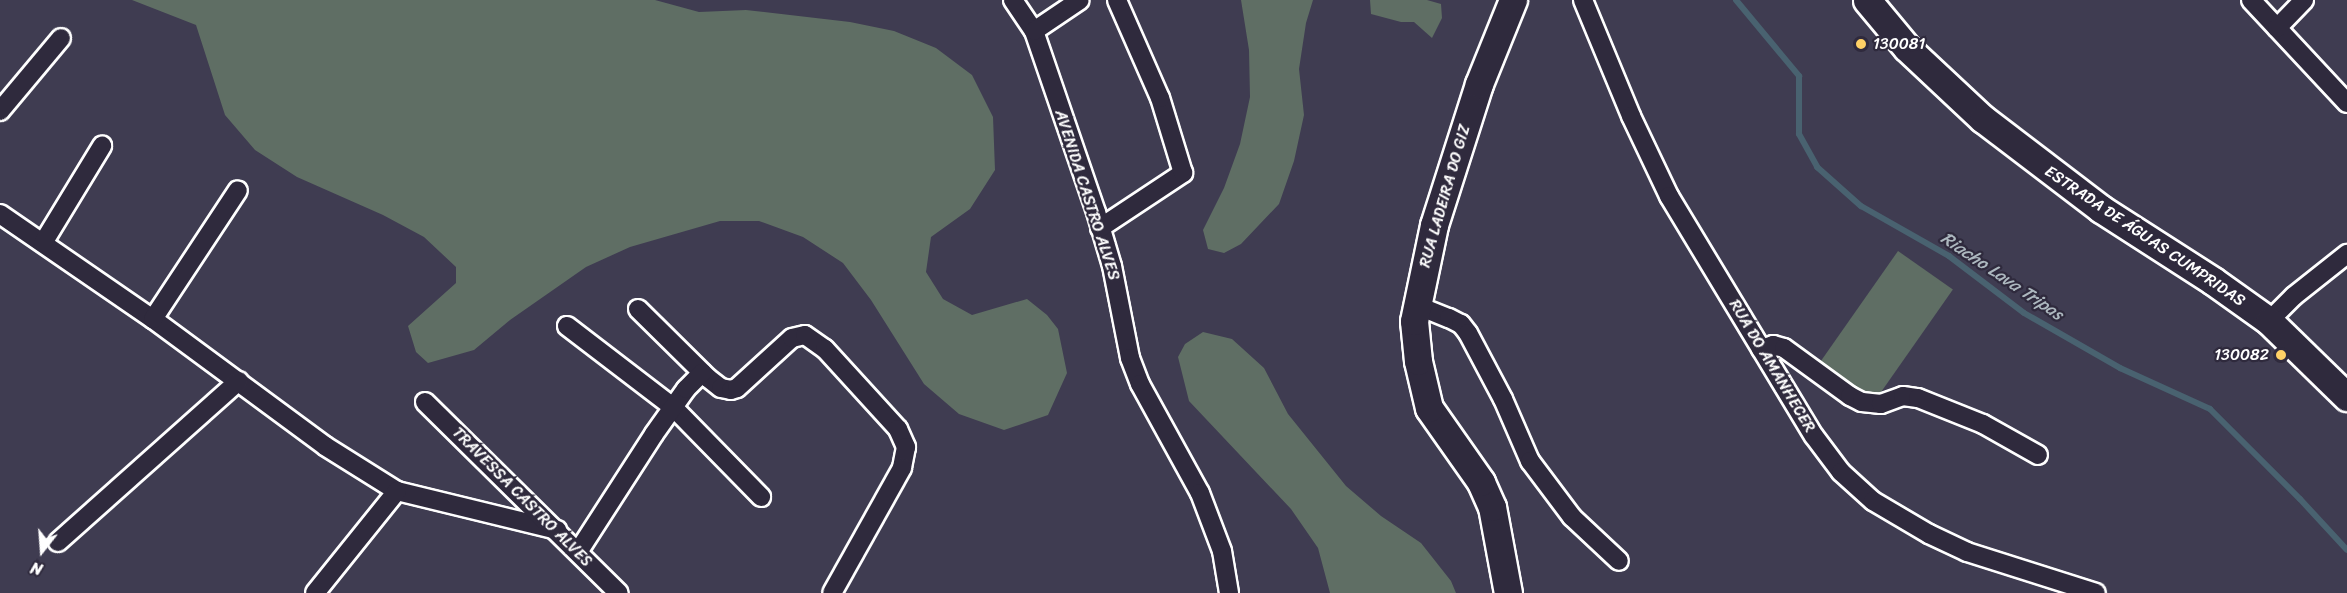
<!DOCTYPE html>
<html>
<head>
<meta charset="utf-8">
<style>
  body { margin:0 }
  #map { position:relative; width:2347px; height:593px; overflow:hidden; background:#3f3c51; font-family:Sriracha,sans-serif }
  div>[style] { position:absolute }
  .green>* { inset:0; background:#5f6e64; transform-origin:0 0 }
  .stream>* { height:6px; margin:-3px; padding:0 3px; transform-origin:3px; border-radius:3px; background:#496270 }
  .roads { filter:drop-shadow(2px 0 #fff) drop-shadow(-2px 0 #fff) drop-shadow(0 2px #fff) drop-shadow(0 -2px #fff) }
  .street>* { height:18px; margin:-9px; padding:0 9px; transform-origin:9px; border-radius:9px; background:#2f2a3d }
  .secondary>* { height:27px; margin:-13.5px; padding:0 13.5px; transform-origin:13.5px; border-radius:13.5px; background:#2f2a3d }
  .dots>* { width:16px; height:16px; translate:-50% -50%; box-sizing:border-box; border:3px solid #2f2a3d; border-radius:50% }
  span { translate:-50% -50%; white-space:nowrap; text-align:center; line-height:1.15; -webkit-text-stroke:4.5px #2f2a3d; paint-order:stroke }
  .poi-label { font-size:16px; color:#fff }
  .left { translate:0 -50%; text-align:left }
  .right { translate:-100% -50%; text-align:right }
  .street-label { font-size:16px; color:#fff }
  .water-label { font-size:18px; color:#adb8bf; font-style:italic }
  .north { position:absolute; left:12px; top:521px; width:60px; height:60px; -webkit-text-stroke:4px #2f2a3d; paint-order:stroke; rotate:197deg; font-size:16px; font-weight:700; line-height:24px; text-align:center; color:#fff }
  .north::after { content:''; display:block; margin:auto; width:21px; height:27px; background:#fff; clip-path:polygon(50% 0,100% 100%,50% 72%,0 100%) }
</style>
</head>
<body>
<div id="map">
  <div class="green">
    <i style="clip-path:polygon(132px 0,655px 0,699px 12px,746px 10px,850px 22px,894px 31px,936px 48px,972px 75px,993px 117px,995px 170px,970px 209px,931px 237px,926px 272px,943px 299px,972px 315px,1027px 299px,1047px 315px,1058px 329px,1067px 373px,1048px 415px,1004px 430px,959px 414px,924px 384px,871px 300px,843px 263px,803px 237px,759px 221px,720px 221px,630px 247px,586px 267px,510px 320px,474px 350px,428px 363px,416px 352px,408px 326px,456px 283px,456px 267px,424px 237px,383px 215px,297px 177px,255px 150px,225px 115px,196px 25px)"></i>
    <i style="clip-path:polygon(1241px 0,1313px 0,1306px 23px,1299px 69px,1304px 115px,1294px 161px,1279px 204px,1241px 244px,1224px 253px,1208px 249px,1203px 230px,1224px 188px,1240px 144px,1250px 97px,1249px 50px)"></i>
    <i style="clip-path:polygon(1370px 0,1427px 0,1441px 4px,1442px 18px,1432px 38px,1414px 22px,1401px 22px,1371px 14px)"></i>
    <i style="left:1898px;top:251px;width:67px;height:135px;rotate:35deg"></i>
    <i style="clip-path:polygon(1203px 332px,1232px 339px,1264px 368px,1288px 414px,1346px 486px,1381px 516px,1421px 543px,1451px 581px,1456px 593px,1330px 593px,1318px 548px,1291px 509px,1189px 401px,1178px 357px,1185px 344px)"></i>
  </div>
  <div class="stream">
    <i style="left:1736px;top:0;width:99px;rotate:50.3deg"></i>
    <i style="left:1799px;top:76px;width:58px;rotate:90deg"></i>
    <i style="left:1799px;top:134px;width:38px;rotate:61deg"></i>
    <i style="left:1817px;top:167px;width:59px;rotate:41.6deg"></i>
    <i style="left:1861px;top:206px;width:101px;rotate:29.6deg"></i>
    <i style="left:1949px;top:256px;width:94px;rotate:37.2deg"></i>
    <i style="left:2024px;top:313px;width:111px;rotate:29.8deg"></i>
    <i style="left:2120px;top:368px;width:99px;rotate:24.5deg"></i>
    <i style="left:2210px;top:409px;width:127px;rotate:45deg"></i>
    <i style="left:2300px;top:499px;width:69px;rotate:47.3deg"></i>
  </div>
  <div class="roads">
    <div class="street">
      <i style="left:1013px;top:0;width:37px;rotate:56deg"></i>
      <i style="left:1034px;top:31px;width:191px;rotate:71.1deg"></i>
      <i style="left:1096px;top:212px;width:56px;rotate:73.5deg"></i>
      <i style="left:1112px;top:266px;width:94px;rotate:78.9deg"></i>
      <i style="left:1130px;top:358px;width:28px;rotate:69deg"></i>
      <i style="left:1140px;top:384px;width:124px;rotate:61.2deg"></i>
      <i style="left:1200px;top:493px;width:62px;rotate:69.2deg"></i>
      <i style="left:1222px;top:551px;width:43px;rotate:80.5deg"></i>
      <i style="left:1583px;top:0;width:126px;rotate:67.5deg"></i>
      <i style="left:1631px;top:116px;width:89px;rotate:64.6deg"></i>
      <i style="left:1669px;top:196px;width:280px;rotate:58.9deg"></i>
      <i style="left:1814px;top:436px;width:45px;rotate:53.1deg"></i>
      <i style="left:1841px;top:472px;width:43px;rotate:42.2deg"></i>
      <i style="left:1873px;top:501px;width:65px;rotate:30.5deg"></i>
      <i style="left:1929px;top:534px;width:42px;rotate:25.3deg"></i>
      <i style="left:1967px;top:552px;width:135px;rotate:17.6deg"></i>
      <i style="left:2251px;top:0;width:141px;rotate:47deg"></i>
      <i style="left:2277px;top:28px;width:39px;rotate:-46deg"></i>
      <i style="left:1034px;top:31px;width:55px;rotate:-34deg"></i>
      <i style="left:0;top:111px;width:95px;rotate:-50.1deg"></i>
      <i style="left:0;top:214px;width:186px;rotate:34.5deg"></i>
      <i style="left:153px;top:319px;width:214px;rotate:36.4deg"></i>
      <i style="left:325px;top:446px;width:85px;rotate:32deg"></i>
      <i style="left:397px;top:491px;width:165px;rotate:13.7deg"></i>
      <i style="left:1100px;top:228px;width:100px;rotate:-33.5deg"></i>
      <i style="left:1183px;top:173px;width:78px;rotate:-107deg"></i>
      <i style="left:1160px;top:98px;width:107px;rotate:-113.7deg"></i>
      <i style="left:43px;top:243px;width:114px;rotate:-58.7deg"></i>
      <i style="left:1416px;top:305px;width:35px;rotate:22deg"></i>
      <i style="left:1449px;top:318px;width:13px;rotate:27deg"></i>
      <i style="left:1461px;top:324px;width:11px;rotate:52deg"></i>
      <i style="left:1468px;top:333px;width:75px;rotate:62.1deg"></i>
      <i style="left:1503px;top:399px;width:68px;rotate:66.5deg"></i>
      <i style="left:1530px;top:461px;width:70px;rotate:53.1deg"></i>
      <i style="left:1572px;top:517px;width:64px;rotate:43.1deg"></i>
      <i style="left:638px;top:309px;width:98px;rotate:44.6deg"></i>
      <i style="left:708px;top:378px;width:16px;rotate:38deg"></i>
      <i style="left:721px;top:388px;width:10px;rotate:11deg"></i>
      <i style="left:731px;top:390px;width:6px;rotate:-18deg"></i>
      <i style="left:737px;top:388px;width:74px;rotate:-42.3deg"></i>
      <i style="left:792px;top:338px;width:13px;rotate:-13deg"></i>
      <i style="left:805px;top:335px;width:24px;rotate:35deg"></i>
      <i style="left:825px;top:349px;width:108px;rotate:47.6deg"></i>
      <i style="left:898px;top:429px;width:20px;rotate:66deg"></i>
      <i style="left:906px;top:447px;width:21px;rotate:101deg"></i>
      <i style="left:902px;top:468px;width:143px;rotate:119.2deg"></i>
      <i style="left:153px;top:319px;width:154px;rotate:-56.6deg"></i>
      <i style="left:2269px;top:321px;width:35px;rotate:-45deg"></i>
      <i style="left:2294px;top:296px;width:68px;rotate:-38.4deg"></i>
      <i style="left:567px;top:326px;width:133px;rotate:37.4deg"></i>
      <i style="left:673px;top:407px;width:126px;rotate:45.6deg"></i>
      <i style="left:1761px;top:349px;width:13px;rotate:-18deg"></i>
      <i style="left:1773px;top:345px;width:11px;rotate:15deg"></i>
      <i style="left:1784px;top:348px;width:82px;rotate:36deg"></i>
      <i style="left:1850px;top:396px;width:13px;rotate:27deg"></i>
      <i style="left:1862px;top:402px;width:19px;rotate:6deg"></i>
      <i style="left:1881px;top:404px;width:23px;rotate:-20deg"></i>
      <i style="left:1903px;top:396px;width:15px;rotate:8deg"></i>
      <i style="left:1918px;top:398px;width:70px;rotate:21.8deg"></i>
      <i style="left:1983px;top:424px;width:63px;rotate:29.4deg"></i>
      <i style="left:425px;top:402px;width:272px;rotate:44.6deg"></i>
      <i style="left:58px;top:542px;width:242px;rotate:-41.7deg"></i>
      <i style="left:578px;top:552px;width:140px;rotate:-57.2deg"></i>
      <i style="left:654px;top:434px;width:55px;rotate:-54.6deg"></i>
      <i style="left:686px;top:389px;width:23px;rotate:-45deg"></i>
      <i style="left:315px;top:593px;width:131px;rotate:-51.2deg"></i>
    </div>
    <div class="secondary">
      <i style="left:1867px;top:0;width:62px;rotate:50.2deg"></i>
      <i style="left:1907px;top:48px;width:104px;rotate:43.1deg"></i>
      <i style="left:1983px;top:119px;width:148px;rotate:37.3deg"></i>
      <i style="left:2101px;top:209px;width:133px;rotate:32.7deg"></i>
      <i style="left:2213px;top:281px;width:69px;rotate:35.5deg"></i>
      <i style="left:2269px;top:321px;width:109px;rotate:44.3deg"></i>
      <i style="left:1508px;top:593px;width:87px;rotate:-100.5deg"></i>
      <i style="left:1492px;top:507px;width:27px;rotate:-114deg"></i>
      <i style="left:1481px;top:482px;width:90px;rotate:-125.1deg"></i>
      <i style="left:1429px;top:408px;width:48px;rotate:-103.2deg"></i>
      <i style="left:1418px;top:361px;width:40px;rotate:-95.7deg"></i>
      <i style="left:1414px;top:321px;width:98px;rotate:-78.2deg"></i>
      <i style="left:1434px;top:225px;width:148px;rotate:-72.3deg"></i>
      <i style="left:1479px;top:84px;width:91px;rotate:-68deg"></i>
    </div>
  </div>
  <div class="dots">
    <i style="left:1861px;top:44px;background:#ffd166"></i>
    <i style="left:2281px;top:355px;background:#ffd166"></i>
  </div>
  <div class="poi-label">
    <span class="left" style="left:1873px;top:44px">130081</span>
    <span class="right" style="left:2269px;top:355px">130082</span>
  </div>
  <div class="street-label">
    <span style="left:1087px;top:195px;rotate:72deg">AVENIDA CASTRO ALVES</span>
    <span style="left:1445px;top:196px;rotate:-74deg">RUA LADEIRA DO GIZ</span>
    <span style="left:2145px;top:236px;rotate:34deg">ESTRADA DE ÁGUAS CUMPRIDAS</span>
    <span style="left:1772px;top:366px;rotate:59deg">RUA DO AMANHECER</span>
    <span style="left:522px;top:497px;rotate:45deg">TRAVESSA CASTRO ALVES</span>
  </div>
  <div class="water-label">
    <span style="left:2002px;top:276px;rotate:34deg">Riacho Lava Tripas</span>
  </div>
  <div class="north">N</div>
</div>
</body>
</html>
